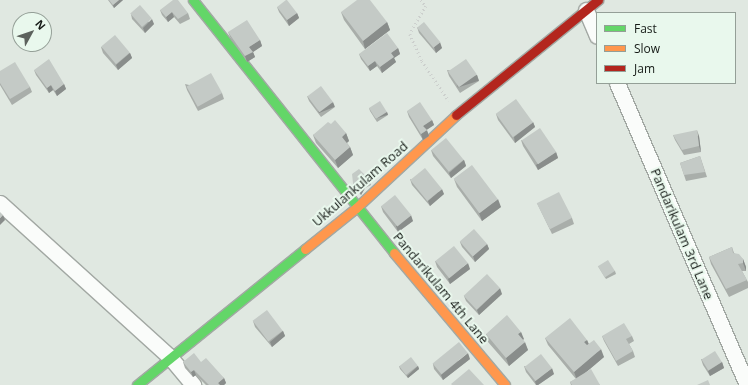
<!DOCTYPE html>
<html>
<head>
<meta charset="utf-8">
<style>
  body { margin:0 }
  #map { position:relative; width:748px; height:385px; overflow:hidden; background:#e0e8e1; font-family:"Open Sans",sans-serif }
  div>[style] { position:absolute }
  .path>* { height:2.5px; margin-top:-1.25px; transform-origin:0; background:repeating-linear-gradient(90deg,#cccfcd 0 1px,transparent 0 4px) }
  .roads { filter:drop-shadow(1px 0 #a2a8a3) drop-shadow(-1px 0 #a2a8a3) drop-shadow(0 1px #a2a8a3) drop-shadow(0 -1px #a2a8a3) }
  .street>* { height:15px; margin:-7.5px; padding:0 7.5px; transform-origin:7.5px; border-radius:7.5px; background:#fafcfa }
  .fast>* { height:9px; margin:-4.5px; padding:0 4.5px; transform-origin:4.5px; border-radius:4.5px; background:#63d668 }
  .slow>* { height:9px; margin:-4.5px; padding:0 4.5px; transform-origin:4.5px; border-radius:4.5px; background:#ff974d }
  .jam>* { height:9px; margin:-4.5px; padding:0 4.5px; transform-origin:4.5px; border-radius:4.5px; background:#b3261e }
  .wall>* { inset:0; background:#a9aeaa }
  .shaded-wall>* { inset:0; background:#898d8b; transform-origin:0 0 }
  .building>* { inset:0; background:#c4cac6; transform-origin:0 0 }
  span { translate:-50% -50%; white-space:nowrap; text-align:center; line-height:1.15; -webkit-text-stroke:4px #e9f8ed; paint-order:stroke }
  .street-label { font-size:13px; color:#151a16 }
  .legend { position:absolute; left:596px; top:12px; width:140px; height:72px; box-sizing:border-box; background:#e9f8ed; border:1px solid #949f97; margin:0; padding:5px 7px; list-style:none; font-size:12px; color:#151a16 }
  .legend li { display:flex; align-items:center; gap:8px; height:20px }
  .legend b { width:20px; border:1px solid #949f97 }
  .north { position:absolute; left:12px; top:12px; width:40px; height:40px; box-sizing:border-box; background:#e9f8ed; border:1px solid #949f97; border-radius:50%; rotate:50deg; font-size:11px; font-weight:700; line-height:16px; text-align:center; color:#151a16 }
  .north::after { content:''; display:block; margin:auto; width:14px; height:18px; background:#5c625d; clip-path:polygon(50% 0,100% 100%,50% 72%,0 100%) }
</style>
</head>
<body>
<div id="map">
  <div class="path">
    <i style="left:421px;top:0;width:8px;rotate:50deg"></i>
    <i style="left:426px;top:6px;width:32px;rotate:120deg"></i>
    <i style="left:410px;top:34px;width:30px;rotate:66deg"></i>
    <i style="left:422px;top:61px;width:48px;rotate:56deg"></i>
  </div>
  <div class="roads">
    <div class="street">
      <i style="left:586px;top:10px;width:28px;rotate:67deg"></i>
      <i style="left:617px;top:83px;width:329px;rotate:66.7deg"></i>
      <i style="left:0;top:203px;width:228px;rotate:42.2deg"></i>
      <i style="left:169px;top:356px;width:38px;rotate:50deg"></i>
    </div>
    <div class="fast">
      <i style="left:193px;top:0;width:323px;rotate:51.5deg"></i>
      <i style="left:137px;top:385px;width:216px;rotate:-39deg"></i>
    </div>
    <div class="slow">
      <i style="left:305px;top:249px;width:65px;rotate:-38.8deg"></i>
      <i style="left:356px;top:208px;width:137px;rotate:-42.9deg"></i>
      <i style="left:394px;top:253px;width:172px;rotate:49.9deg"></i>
    </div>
    <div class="jam">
      <i style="left:456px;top:115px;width:183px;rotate:-39deg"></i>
    </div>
  </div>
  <div class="wall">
    <i style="clip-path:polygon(108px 0,123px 0,114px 8px)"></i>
    <i style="clip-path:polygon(277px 7px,297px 13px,299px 18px,289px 26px,279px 12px)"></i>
    <i style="clip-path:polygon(160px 10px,188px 13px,190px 19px,180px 24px,174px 17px,168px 22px,162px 15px)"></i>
    <i style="clip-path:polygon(341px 12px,387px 22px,390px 30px,365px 49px,344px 20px)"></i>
    <i style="clip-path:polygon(131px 14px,154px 24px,145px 33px,132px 19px)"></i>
    <i style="clip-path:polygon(417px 27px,442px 48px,436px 53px,419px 33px)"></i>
    <i style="clip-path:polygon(228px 32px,260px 40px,262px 46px,253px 52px,255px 57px,247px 62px,230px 37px)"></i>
    <i style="clip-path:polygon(101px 47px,130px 53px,132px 58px,118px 70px,103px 53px)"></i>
    <i style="clip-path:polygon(398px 48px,400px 54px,394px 58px,396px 62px,382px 73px,377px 66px,370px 71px,361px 59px,359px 54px)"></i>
    <i style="clip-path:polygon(34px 70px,64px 84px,66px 89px,57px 96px,53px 90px,49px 93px,36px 75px)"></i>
    <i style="clip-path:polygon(447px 70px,477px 75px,479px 81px,460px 93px,449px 76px)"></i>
    <i style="clip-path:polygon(0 71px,30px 87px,32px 92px,12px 105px,0 85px)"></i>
    <i style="clip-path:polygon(185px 84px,222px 93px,224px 99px,198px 111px,187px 90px)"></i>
    <i style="clip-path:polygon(307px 96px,335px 107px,321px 117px,309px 101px)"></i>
    <i style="clip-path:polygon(369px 108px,387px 112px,388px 115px,377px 122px,370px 111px)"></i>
    <i style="clip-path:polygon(407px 111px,432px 120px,434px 125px,426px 130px,429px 136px,423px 140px,409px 117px)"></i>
    <i style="clip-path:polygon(496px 114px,533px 122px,535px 127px,515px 143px,498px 120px)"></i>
    <i style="clip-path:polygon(331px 124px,346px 133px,349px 141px,347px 143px,350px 147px,353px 155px,338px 168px,316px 143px,313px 135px)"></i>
    <i style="clip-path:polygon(673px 135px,699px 136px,701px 152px,684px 155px,675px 140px)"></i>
    <i style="clip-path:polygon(521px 140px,556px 152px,558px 158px,538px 170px,523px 146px)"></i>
    <i style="clip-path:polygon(431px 150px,464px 160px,466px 166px,451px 178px,433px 156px)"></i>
    <i style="clip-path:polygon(700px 156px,707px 177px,686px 181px,680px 163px)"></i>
    <i style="clip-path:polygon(369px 179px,371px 185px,365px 188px,361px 195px,355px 188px,353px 183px)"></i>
    <i style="clip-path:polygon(410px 179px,444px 194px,430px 206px,412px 185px)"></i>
    <i style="clip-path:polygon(454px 179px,501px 207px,482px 221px,457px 187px)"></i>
    <i style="clip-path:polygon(537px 203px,572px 218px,574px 224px,552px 234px)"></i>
    <i style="clip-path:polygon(381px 206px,413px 221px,398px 232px,383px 212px)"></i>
    <i style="clip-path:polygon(460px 242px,487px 244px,489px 249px,475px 262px,462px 247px)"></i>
    <i style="clip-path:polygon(732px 247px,734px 253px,743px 259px,746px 267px,746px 271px,742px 271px,748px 282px,748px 288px,729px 297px,711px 264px,709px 257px)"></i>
    <i style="clip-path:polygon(435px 261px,470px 269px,450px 284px,437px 267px)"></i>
    <i style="clip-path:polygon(598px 266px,615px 271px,616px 274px,606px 279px)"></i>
    <i style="clip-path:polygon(502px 294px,479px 315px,466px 301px,464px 296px)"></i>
    <i style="clip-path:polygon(253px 321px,283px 331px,285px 336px,272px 347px,255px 327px)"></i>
    <i style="clip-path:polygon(521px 332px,523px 340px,528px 350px,509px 366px,488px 342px,486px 334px)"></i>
    <i style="clip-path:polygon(602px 336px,632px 336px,634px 341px,629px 344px,633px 351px,635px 357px,618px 366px,604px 341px)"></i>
    <i style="clip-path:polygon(545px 338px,587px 340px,589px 344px,604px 357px,585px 373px,600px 385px,571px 385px,570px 382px,576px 379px,548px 345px)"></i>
    <i style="clip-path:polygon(470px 359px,443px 380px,434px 369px,433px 364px)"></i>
    <i style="clip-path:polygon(701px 359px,722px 362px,724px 368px,710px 376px,703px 365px)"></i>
    <i style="clip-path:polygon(183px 362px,201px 362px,224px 378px,226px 383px,224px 385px,206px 385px,196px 375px,193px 377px,185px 368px)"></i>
    <i style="clip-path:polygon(399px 366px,418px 366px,419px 369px,408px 378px,400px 369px)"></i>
    <i style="clip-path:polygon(524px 366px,554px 374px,538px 385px,536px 385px,526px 372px)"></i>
  </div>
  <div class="shaded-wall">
    <i style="clip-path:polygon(119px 0,123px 0,114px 8px,113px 5px)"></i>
    <i style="clip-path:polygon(172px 12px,174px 17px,168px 22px,166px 17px)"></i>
    <i style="clip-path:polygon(297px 13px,299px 18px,289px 26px,287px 20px)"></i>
    <i style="clip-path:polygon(152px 19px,154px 24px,145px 33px,143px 28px)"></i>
    <i style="clip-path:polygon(387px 22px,390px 30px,365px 49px,363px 41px)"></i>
    <i style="clip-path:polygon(260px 40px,262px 46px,253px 52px,255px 57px,247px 62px,245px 56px,249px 47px)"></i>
    <i style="clip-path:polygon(440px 42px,442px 48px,436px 53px,434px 47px)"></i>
    <i style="clip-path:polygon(398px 48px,400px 54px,394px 58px,396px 62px,382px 73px,380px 67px,391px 53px)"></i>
    <i style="clip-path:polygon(130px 53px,132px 58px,118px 70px,116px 65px)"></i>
    <i style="clip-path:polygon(375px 61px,377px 66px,370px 71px,368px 66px)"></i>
    <i style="left:477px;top:75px;width:6px;height:22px;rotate:72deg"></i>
    <i style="clip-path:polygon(64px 84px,66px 89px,57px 96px,55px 91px)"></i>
    <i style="clip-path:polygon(51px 85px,53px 90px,49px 93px,47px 88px)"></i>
    <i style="left:333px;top:102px;width:5px;height:17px;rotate:68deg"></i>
    <i style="left:387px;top:112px;width:3px;height:13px;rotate:72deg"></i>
    <i style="clip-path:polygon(432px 120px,434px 125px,425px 131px,423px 126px)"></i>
    <i style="clip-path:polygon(533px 122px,535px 127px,515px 143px,514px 137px)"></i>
    <i style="clip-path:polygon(427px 130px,429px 136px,423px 140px,421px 134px)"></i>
    <i style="clip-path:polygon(697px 130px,699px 136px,701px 152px,699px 146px)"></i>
    <i style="clip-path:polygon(346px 133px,349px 141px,344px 145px,342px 137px)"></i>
    <i style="clip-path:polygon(350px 147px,353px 155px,338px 168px,335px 160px)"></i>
    <i style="clip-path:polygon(556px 152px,558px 158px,538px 170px,536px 165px)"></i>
    <i style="clip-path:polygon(464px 160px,466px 166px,451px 178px,449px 173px)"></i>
    <i style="clip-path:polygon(363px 183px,365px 188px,361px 195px,359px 190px)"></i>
    <i style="clip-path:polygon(442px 189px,444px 194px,430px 206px,428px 201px)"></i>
    <i style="clip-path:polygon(498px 199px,501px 207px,482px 221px,479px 213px)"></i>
    <i style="clip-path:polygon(3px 215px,5px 220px,0 225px,0 218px)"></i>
    <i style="clip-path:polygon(411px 215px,413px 221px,398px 232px,396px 226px)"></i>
    <i style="clip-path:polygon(487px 244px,489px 249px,475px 262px,473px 256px)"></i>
    <i style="clip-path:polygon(743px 259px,746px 267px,746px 271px,743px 263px)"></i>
    <i style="clip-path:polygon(468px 263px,470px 269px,450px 284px,448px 279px)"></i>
    <i style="clip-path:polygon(500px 288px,502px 294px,479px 315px,477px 310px)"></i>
    <i style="clip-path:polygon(283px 331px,285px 336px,272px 347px,270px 342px)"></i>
    <i style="clip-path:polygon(521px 332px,524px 339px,521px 342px,518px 334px)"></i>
    <i style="clip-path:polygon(587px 340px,590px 348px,587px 350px,584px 342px)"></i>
    <i style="clip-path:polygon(525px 342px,528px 350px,509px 366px,506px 358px)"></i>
    <i style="clip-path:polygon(601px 349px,604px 357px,577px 380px,574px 372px)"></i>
    <i style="clip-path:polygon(468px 353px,470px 359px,443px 380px,441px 375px)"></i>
    <i style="clip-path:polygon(722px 362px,724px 368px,710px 376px,708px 371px)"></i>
    <i style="clip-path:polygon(418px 366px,419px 369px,408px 378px,407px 376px)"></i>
    <i style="clip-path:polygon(552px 368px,554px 374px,538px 385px,536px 385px,535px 381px)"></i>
    <i style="clip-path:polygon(194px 370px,196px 375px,193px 377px,191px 372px)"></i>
    <i style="clip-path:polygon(224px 378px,226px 383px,224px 385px,219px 385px,218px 383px)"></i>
  </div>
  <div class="building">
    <i style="clip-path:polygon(109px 0,119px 0,113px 5px)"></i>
    <i style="clip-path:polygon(173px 0,178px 0,188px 13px,178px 19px,172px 12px,166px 17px,160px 10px)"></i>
    <i style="clip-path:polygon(286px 0,287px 0,297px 13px,287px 20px,277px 7px)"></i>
    <i style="clip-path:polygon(357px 0,370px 0,387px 22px,363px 41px,341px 12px)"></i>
    <i style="left:140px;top:5px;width:18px;height:13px;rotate:49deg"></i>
    <i style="clip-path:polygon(247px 20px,260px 40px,249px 47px,253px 52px,245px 56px,228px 32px)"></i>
    <i style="left:424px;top:22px;width:26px;height:9px;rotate:51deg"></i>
    <i style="clip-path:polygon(387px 33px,398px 48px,391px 53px,394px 57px,380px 67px,375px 61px,368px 66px,359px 54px)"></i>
    <i style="left:115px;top:35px;width:23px;height:18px;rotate:50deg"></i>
    <i style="clip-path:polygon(49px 59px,64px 84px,55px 91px,51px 85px,47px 88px,34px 70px)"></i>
    <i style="left:466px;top:59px;width:19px;height:22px;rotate:55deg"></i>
    <i style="clip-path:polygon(15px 62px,30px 87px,10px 99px,0 83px,0 71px)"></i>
    <i style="left:211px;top:73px;width:23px;height:28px;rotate:61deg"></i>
    <i style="left:321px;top:86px;width:20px;height:17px;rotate:53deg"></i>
    <i style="left:516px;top:99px;width:29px;height:25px;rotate:54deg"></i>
    <i style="left:380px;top:101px;width:13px;height:13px;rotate:58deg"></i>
    <i style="clip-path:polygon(420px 102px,432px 120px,423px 126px,427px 130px,421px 134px,407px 111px)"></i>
    <i style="clip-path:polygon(335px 120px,346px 133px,342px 137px,350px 147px,335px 160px,313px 135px,328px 122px,331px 124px)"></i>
    <i style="left:540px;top:128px;width:29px;height:22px;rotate:56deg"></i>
    <i style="clip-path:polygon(697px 130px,699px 146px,682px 150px,673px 135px)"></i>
    <i style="left:446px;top:138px;width:28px;height:19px;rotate:51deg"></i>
    <i style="clip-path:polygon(700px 156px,705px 172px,684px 175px,680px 163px)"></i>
    <i style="left:472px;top:165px;width:43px;height:23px;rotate:53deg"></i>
    <i style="left:425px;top:168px;width:27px;height:19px;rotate:51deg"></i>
    <i style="clip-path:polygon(359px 169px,369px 179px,363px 183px,359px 190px,353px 183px,352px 174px)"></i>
    <i style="left:559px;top:192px;width:29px;height:25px;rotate:63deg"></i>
    <i style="left:395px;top:195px;width:26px;height:18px;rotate:51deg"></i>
    <i style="clip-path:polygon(0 212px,3px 215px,0 218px)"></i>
    <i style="left:474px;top:229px;width:20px;height:19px;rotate:49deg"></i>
    <i style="left:454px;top:246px;width:22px;height:24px;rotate:51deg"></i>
    <i style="clip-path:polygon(732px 247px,733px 253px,739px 254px,743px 259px,743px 263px,738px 264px,747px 280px,726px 289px,709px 257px)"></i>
    <i style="left:608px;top:260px;width:13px;height:12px;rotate:58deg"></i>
    <i style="left:487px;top:274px;width:19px;height:32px;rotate:47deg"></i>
    <i style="left:267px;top:310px;width:26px;height:18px;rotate:53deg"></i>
    <i style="clip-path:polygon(507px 315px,521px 332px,518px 334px,525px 342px,506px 358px,486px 334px)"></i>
    <i style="clip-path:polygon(570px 318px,587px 340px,584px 342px,587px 345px,594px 340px,601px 349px,574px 372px,545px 338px)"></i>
    <i style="clip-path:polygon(624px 323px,632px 336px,626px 339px,633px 351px,616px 361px,602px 336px)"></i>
    <i style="left:459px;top:342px;width:14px;height:34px;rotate:51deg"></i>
    <i style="left:715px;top:351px;width:13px;height:16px;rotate:58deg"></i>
    <i style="clip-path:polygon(194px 353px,201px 362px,206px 358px,224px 378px,218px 383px,220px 385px,209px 385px,194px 370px,191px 372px,183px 362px)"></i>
    <i style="left:541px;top:354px;width:18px;height:21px;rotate:52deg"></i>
    <i style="left:411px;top:357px;width:11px;height:15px;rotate:52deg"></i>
    <i style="clip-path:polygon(469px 369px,484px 385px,452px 385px,451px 384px)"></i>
    <i style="clip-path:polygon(591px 369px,600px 385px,572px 385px,570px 382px)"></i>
    <i style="clip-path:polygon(708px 380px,710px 385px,697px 385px)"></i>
  </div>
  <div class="street-label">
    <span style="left:360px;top:184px;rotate:-41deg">Ukkulankulam Road</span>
    <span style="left:682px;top:234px;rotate:67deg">Pandarikulam 3rd Lane</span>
    <span style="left:441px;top:288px;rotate:50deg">Pandarikulam 4th Lane</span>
  </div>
  <ul class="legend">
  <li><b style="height:5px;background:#63d668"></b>Fast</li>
  <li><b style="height:5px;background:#ff974d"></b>Slow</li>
  <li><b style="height:5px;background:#b3261e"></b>Jam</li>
  </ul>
  <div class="north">N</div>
</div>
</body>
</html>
